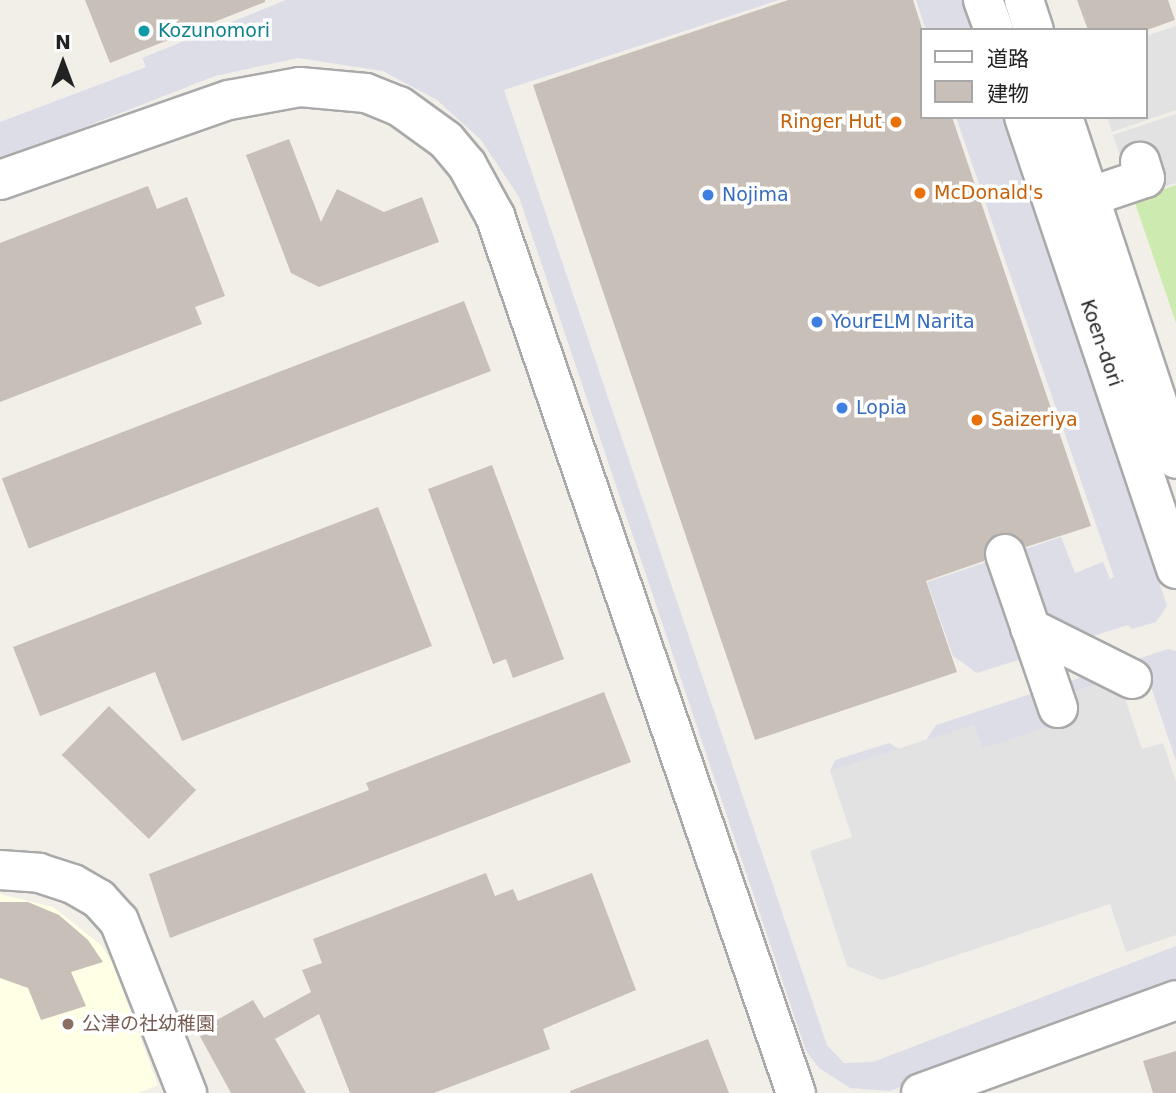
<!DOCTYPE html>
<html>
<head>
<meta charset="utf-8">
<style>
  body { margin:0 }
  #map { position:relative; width:1176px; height:1093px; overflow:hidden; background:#f2efe9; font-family:"DejaVu Sans","Noto Sans JP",sans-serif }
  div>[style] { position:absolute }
  .education>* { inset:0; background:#ffffe5 }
  .grass>* { inset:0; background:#cdebb0 }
  .parking>* { inset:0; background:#e2e2e2 }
  .plaza>* { inset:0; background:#dddde8 }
  .building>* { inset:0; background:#c7bfb8; transform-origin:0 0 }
  .roads { filter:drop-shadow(2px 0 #a9a9a9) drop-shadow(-2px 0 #a9a9a9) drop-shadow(0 2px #a9a9a9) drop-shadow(0 -2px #a9a9a9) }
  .minor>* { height:38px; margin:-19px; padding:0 19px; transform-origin:19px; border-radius:19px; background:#fff }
  .dots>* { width:19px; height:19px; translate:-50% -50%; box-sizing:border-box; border:4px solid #fff; border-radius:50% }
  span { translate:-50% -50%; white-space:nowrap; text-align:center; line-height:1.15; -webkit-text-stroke:7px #fff; paint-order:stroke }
  .culture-label { font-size:19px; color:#0d838f }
  .left { translate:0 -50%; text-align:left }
  .food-label { font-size:19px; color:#c56008 }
  .right { translate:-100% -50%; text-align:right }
  .shop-label { font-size:19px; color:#366cbe }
  .street-label { font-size:19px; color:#222 }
  .education-label { font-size:19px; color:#785e54 }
  .legend { position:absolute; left:920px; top:28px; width:228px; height:91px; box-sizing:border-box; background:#fff; border:2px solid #a7a7a7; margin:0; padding:9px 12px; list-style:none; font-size:21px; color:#222 }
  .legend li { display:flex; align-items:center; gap:14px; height:35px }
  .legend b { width:35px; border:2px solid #a7a7a7 }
  .north { position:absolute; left:28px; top:28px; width:70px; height:70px; -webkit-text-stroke:5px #fff; paint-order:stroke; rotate:0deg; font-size:19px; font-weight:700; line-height:28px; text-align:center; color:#222 }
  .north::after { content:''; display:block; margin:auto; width:24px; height:32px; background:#222; clip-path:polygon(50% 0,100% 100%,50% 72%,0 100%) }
</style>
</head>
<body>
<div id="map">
  <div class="education">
    <i style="clip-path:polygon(0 894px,53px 907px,101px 945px,112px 962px,158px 1085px,138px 1093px,0 1093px)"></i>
  </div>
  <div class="grass">
    <i style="clip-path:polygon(1176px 185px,1176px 323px,1134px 200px)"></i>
  </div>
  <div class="parking">
    <i style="clip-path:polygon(1176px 26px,1176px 110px,1112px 132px,1107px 117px,1146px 117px,1146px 36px)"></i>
    <i style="clip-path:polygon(1176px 114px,1176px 183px,1134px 197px,1113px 135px)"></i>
    <i style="clip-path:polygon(1118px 677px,1142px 749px,1163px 743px,1176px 782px,1176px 935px,1126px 952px,1110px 904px,882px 980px,847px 966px,810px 851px,852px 837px,830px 771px,974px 724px,982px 748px,1063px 695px)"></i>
  </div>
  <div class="plaza">
    <i style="clip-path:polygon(286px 0,779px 0,504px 90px,827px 1045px,844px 1063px,873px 1062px,1176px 946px,1176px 980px,890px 1091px,850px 1088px,819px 1068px,806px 1051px,519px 197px,481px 140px,437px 100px,383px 71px,298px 58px,215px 76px,0 160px,0 122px,146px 67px,142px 58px)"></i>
    <i style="clip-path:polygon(916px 0,967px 0,977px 30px,926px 30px)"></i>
    <i style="clip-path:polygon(956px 117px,1006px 117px,1167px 606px,1156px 622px,1132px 629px,1128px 625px,977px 673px,953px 656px,927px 582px,1061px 537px,1075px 573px,1103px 562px,1110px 579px,1114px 577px)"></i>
    <i style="clip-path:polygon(1168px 649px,1176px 651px,1176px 761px,1145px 669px,1063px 695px,1071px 719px,987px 747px,982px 748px,974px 725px,926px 740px,936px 725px)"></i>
    <i style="clip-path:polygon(889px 743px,899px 749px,830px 771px,835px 760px)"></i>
  </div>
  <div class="building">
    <i style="clip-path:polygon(85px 0,265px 0,265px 2px,110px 63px)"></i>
    <i style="clip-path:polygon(788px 0,913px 0,922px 28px,922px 117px,952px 117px,1091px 526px,1026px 547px,1019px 537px,999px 533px,988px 540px,984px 561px,926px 581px,957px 672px,755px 740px,533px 85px)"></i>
    <i style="clip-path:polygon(1077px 0,1168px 0,1175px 20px,1147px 30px,1088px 30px)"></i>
    <i style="clip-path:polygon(289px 139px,321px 222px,337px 189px,384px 212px,422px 197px,439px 242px,319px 287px,291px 273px,246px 155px)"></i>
    <i style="clip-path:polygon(148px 186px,157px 209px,187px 197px,225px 296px,195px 307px,202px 324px,0 402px,0 243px)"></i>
    <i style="left:464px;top:301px;width:75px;height:495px;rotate:69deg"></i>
    <i style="clip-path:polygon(492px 465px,564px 659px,513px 678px,506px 659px,493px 664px,428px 489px)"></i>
    <i style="clip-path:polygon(378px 507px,432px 646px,182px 741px,155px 672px,40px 716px,13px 647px)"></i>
    <i style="clip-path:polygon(604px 692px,631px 762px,170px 938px,149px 874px,369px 790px,366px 783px)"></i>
    <i style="left:109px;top:706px;width:121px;height:68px;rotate:44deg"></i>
    <i style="clip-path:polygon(486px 873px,495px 896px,513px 889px,518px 901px,592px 873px,636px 990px,543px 1029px,550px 1049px,434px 1093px,350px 1093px,319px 1014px,275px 1039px,306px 1093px,231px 1093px,197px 1031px,253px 1000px,264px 1018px,311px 992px,302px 970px,322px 963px,313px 939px)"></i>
    <i style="clip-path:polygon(0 902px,28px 902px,59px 915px,88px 940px,103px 962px,71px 972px,86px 1006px,41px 1020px,28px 988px,0 978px)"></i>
    <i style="clip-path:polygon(708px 1039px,729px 1093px,571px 1093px,570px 1091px)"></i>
    <i style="clip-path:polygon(1176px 1051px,1176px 1093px,1153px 1093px,1143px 1061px)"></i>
  </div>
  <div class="roads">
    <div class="minor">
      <i style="left:983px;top:0;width:32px;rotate:70deg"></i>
      <i style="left:1024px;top:0;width:32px;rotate:72deg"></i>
      <i style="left:1024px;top:117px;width:477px;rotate:71.4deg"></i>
      <i style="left:1063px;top:117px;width:360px;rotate:71.7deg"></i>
      <i style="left:0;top:180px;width:243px;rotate:-19.3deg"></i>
      <i style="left:229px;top:100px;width:72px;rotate:-10.4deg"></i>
      <i style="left:300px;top:87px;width:66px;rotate:5.2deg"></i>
      <i style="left:366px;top:93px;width:35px;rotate:22deg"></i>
      <i style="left:399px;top:106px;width:58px;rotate:35.9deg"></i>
      <i style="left:446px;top:140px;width:33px;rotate:50deg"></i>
      <i style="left:467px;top:165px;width:58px;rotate:61.2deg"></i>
      <i style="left:495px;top:216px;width:927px;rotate:71.06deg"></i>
      <i style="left:1089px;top:197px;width:59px;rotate:-18.7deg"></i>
      <i style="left:1145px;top:178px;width:17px;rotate:-107deg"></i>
      <i style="left:1005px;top:554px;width:163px;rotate:71deg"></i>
      <i style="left:1030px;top:628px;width:114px;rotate:26.6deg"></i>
      <i style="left:0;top:870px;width:39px;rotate:4deg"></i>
      <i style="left:39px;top:873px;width:36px;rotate:18deg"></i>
      <i style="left:73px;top:884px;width:30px;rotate:30deg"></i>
      <i style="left:99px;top:899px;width:30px;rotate:48deg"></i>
      <i style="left:119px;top:921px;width:185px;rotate:68.4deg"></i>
      <i style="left:921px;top:1093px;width:271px;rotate:-20deg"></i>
    </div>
  </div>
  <div class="dots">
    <i style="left:144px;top:31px;background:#0f9aa8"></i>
    <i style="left:896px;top:122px;background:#e8710a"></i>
    <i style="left:920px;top:193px;background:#e8710a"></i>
    <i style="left:708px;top:195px;background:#3f7fe0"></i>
    <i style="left:817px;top:322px;background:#3f7fe0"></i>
    <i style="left:842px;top:408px;background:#3f7fe0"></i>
    <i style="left:977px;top:420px;background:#e8710a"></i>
    <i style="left:68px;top:1024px;background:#8d6e63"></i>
  </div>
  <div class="culture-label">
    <span class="left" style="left:158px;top:31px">Kozunomori</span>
  </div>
  <div class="food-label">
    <span class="right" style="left:882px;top:122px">Ringer Hut</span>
    <span class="left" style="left:934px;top:193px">McDonald's</span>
    <span class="left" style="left:991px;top:420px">Saizeriya</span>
  </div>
  <div class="shop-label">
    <span class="left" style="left:722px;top:195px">Nojima</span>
    <span class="left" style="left:831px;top:322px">YourELM Narita</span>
    <span class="left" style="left:856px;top:408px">Lopia</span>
  </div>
  <div class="street-label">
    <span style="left:1101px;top:343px;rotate:71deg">Koen-dori</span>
  </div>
  <div class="education-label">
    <span class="left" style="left:82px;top:1024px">公津の社幼稚園</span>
  </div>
  <ul class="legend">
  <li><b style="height:9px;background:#fff"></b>道路</li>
  <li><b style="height:19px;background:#c7bfb8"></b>建物</li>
  </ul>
  <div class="north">N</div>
</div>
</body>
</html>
